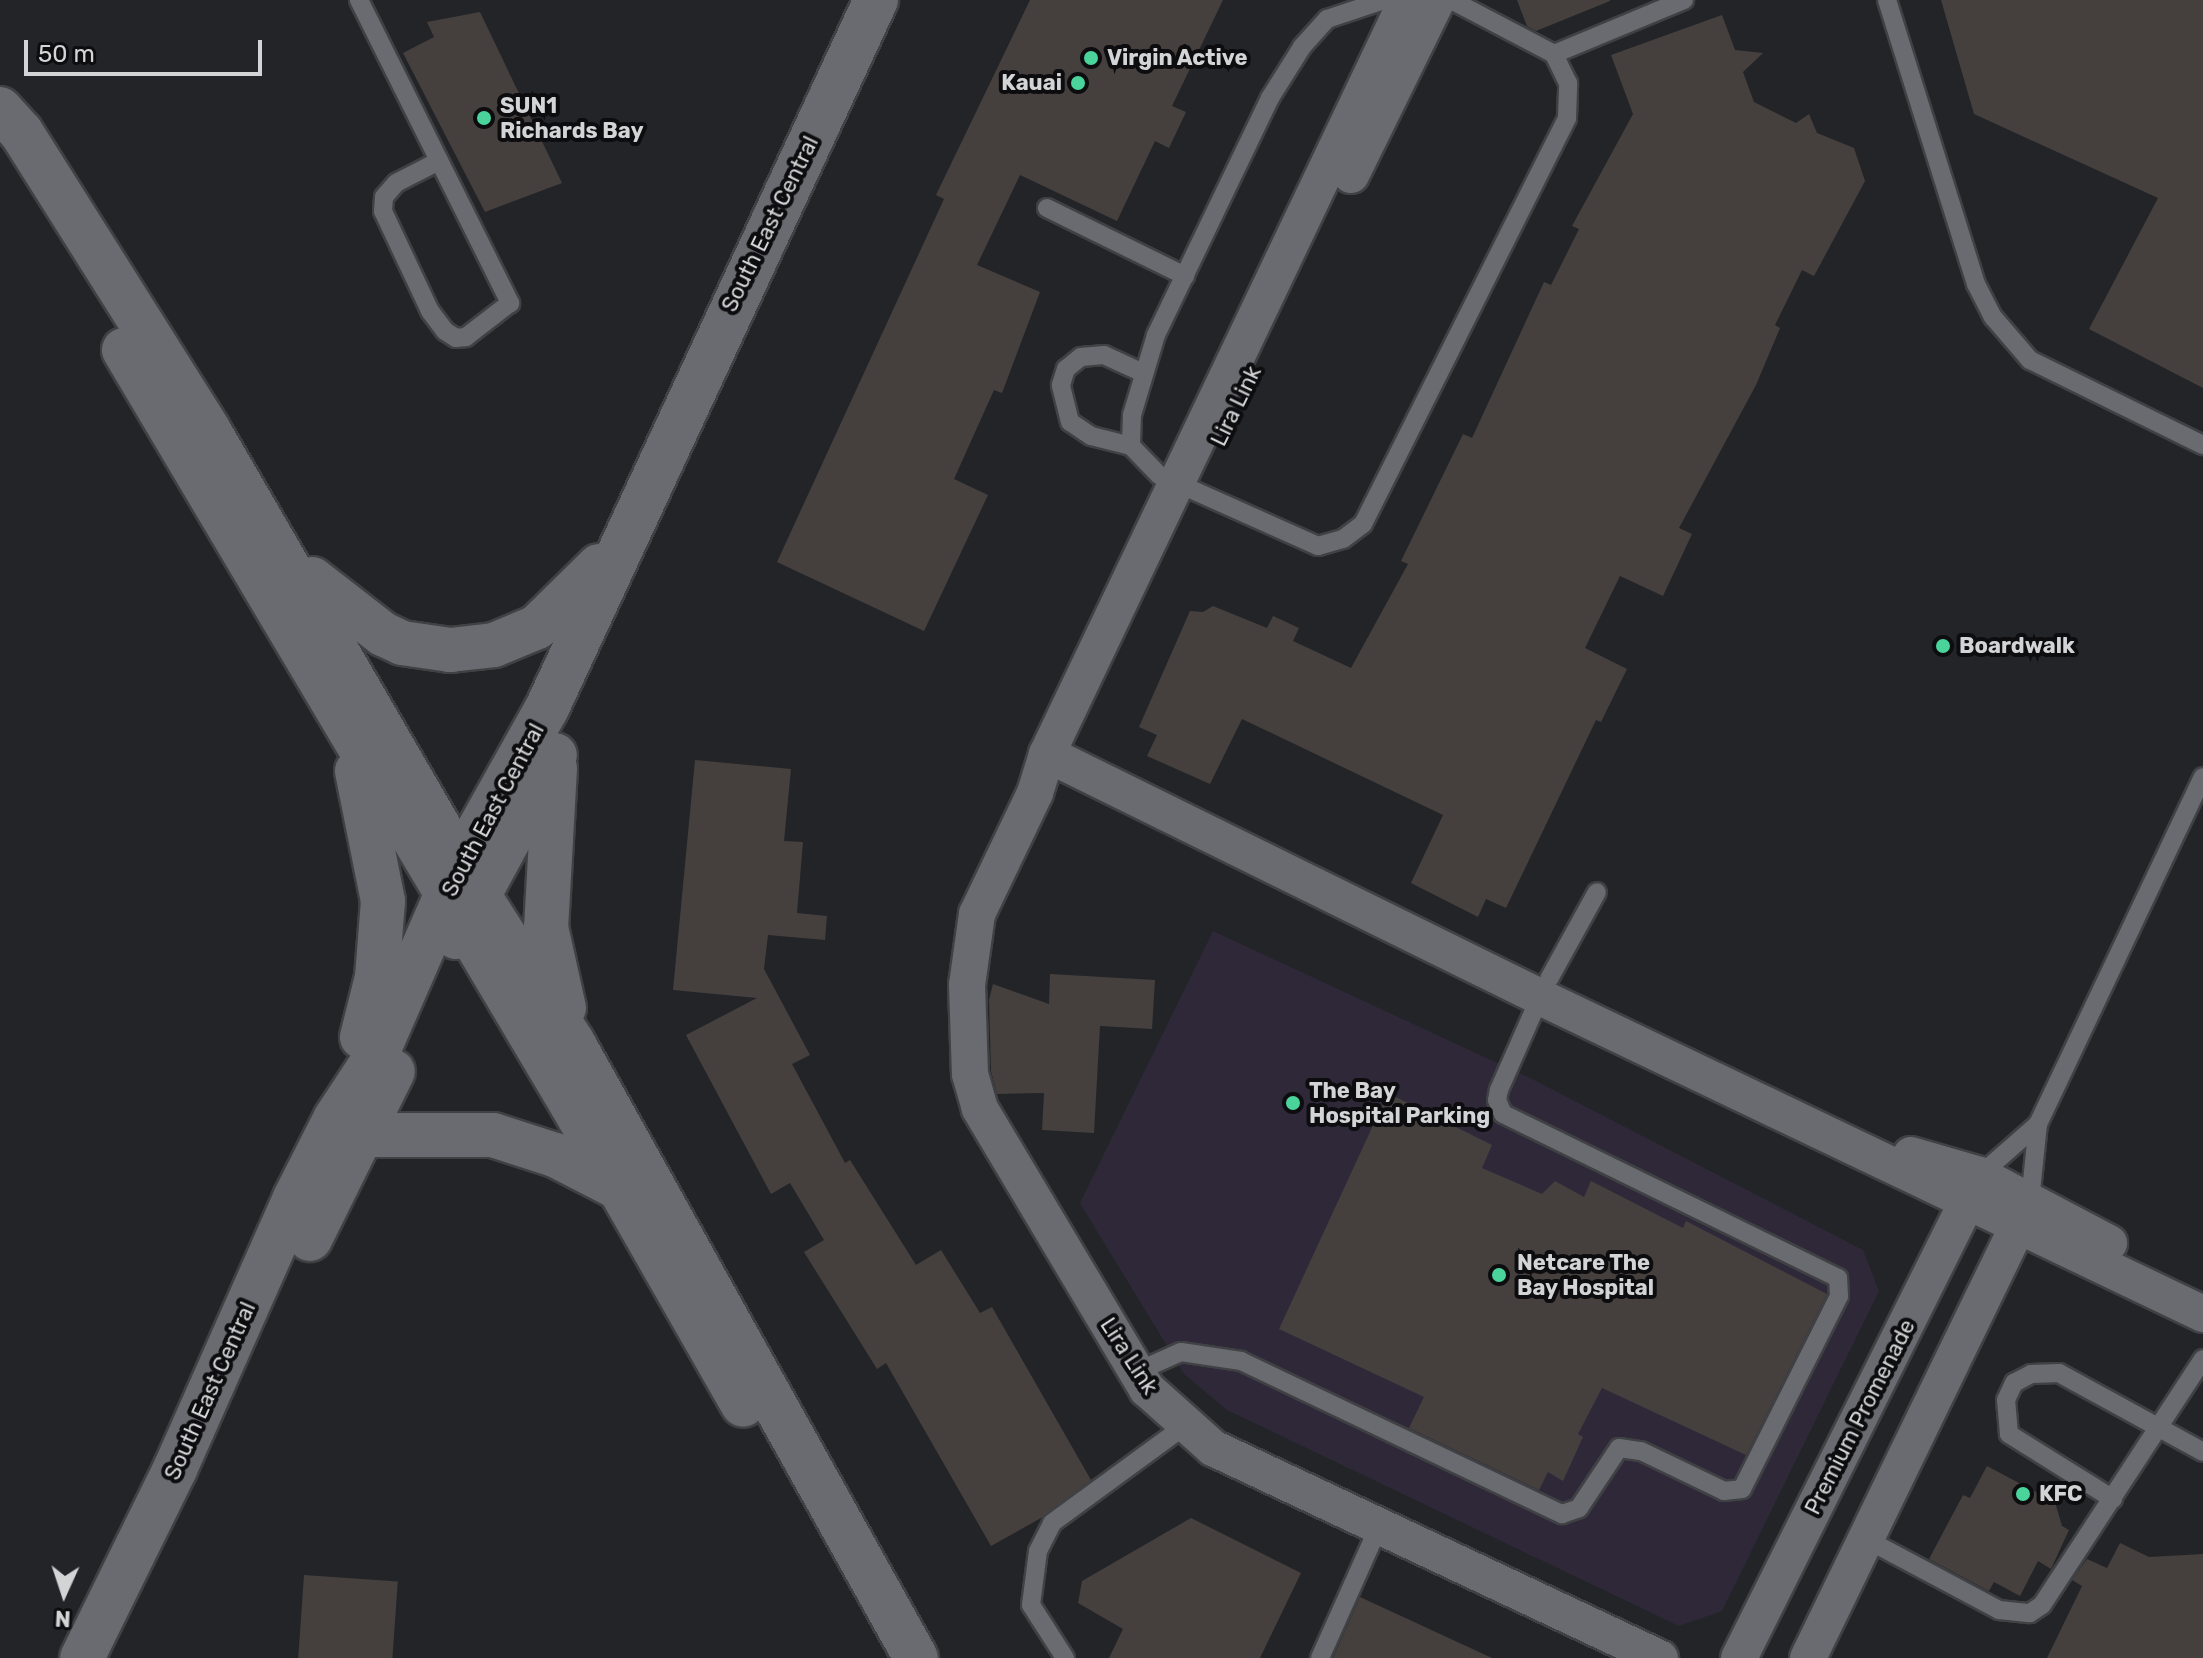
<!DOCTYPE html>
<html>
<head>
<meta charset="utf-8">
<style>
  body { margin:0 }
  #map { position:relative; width:2203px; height:1658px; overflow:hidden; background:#232428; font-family:Rubik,sans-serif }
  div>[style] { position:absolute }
  .medical>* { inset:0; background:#2e2839 }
  .building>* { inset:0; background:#45403e; transform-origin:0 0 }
  .roads { filter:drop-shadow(2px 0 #404144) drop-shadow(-2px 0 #404144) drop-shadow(0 2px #404144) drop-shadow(0 -2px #404144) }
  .lane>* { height:18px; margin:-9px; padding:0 9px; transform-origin:9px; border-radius:9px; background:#6a6b70 }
  .street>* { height:36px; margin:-18px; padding:0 18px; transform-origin:18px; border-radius:18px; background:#6a6b70 }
  .secondary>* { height:44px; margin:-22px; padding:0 22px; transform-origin:22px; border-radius:22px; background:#6a6b70 }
  .dots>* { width:22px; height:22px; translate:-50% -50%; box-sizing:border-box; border:4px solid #0d0d0f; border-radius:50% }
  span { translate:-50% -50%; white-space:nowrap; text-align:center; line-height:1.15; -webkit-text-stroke:8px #0d0d0f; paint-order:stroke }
  .poi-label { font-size:22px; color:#d3d4d6; font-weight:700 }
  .left { translate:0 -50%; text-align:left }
  .right { translate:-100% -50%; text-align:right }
  .street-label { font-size:22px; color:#d3d4d6 }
  .north { position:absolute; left:24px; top:1554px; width:80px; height:80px; -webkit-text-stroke:6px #0d0d0f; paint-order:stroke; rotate:183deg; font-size:22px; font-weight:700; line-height:32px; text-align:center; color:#d3d4d6 }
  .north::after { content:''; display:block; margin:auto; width:28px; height:36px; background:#d3d4d6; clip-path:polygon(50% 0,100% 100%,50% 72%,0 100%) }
  .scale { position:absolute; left:24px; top:40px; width:238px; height:36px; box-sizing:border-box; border:4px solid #d3d4d6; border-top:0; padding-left:10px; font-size:24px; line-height:28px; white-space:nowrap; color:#d3d4d6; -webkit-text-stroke:6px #0d0d0f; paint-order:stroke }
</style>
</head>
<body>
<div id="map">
  <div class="medical">
    <i style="clip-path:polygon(1213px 931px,1534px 1080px,1863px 1250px,1879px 1291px,1722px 1611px,1679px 1626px,1227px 1410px,1184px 1374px,1080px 1203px)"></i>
  </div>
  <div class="building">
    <i style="clip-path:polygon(1030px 0,1223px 0,1172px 106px,1186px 112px,1169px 148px,1155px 141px,1117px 221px,1020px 175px,977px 265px,1040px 292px,1002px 393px,994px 390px,954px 479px,988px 495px,924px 631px,777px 562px,944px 199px,936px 195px)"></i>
    <i style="clip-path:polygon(1517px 0,1610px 0,1610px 1px,1536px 31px,1527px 26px)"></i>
    <i style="clip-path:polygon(1941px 0,2203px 0,2203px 388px,2089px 329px,2158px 198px,1974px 114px)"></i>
    <i style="clip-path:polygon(480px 12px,562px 183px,485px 212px,403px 53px,434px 37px,427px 22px)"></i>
    <i style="clip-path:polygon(1722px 15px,1735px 50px,1763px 53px,1743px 72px,1754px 102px,1796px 123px,1809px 114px,1817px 133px,1854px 148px,1865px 181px,1814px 276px,1802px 270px,1775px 325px,1780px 328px,1756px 385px,1679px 528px,1692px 534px,1663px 596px,1620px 576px,1585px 648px,1627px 669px,1601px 722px,1596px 720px,1506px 908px,1486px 899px,1478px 917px,1411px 883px,1443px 815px,1242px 719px,1210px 784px,1147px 756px,1157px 735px,1139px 727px,1190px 611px,1203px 612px,1213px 606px,1267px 628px,1273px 616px,1299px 628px,1293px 641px,1351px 668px,1408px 564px,1401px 561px,1463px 434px,1472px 438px,1544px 282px,1551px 285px,1579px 229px,1572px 226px,1633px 114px,1611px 55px)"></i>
    <i style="clip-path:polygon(695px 760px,791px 769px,784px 841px,803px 842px,797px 913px,827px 916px,825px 940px,768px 935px,764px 969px,810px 1055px,792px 1064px,845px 1163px,850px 1160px,916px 1265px,941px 1250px,980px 1313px,992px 1307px,1091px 1480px,1041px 1518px,991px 1546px,886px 1363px,877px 1369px,804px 1252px,824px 1240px,790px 1183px,771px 1194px,686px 1035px,757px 998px,673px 990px)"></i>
    <i style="clip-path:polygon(1050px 974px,1155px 980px,1152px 1029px,1100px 1026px,1094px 1133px,1042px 1130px,1044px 1093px,997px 1094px,991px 1071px,989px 1000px,993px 984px,1049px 1004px)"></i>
    <i style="clip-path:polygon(1388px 1093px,1492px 1145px,1482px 1168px,1542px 1194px,1555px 1181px,1584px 1197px,1591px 1181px,1683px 1228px,1686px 1221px,1827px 1294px,1746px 1455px,1602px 1388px,1578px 1434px,1583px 1437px,1563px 1481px,1548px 1472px,1539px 1490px,1409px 1428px,1424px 1397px,1279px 1329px)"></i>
    <i style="clip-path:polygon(1987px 1466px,2055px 1502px,2062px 1526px,2069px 1530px,2051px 1569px,2038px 1561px,2020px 1596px,1994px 1582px,1989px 1591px,1929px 1559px,1963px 1495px,1970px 1498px)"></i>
    <i style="clip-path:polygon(1191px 1518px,1301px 1573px,1260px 1658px,1109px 1658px,1123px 1629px,1078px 1603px,1082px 1581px)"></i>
    <i style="clip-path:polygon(2120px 1543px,2149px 1557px,2203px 1554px,2203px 1658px,2047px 1658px,2082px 1586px,2072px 1580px,2087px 1559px,2107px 1568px)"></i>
    <i style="left:304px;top:1575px;width:94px;height:83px;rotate:4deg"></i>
    <i style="clip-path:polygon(1360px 1597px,1492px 1658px,1333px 1658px)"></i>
  </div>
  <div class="roads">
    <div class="lane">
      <i style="left:359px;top:0;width:339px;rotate:63.5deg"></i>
      <i style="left:510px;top:303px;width:56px;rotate:142.3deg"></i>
      <i style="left:466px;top:337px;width:10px;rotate:174deg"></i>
      <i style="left:456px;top:338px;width:13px;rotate:-148deg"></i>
      <i style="left:445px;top:331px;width:25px;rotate:-127deg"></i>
      <i style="left:430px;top:311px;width:110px;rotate:-115.2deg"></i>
      <i style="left:383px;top:211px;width:14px;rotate:-86deg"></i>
      <i style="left:384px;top:197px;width:18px;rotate:-49deg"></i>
      <i style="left:396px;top:183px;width:46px;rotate:-27.1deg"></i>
      <i style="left:1384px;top:0;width:60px;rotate:161.6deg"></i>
      <i style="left:1327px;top:19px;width:38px;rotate:132deg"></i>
      <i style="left:1302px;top:47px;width:60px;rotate:122.1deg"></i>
      <i style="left:1270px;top:98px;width:263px;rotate:115.7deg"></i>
      <i style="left:1156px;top:335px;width:84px;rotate:106.7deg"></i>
      <i style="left:1132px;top:415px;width:31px;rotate:92deg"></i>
      <i style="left:1131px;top:446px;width:40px;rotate:46deg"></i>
      <i style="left:1159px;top:475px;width:174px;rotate:24.1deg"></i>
      <i style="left:1318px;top:546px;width:26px;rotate:-16deg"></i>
      <i style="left:1343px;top:539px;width:25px;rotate:-37deg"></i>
      <i style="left:1363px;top:524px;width:454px;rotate:-63.3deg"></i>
      <i style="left:1567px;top:118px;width:35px;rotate:-88deg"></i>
      <i style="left:1568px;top:83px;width:32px;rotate:-116deg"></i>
      <i style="left:1554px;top:54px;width:116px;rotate:-152.3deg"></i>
      <i style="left:1887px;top:0;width:298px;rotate:72.6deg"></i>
      <i style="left:1976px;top:284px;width:37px;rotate:63deg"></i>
      <i style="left:1993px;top:317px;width:57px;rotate:49.3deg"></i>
      <i style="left:2030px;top:360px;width:193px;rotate:26.2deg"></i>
      <i style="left:1554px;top:54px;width:141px;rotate:-22.6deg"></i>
      <i style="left:1047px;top:208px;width:154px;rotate:26.2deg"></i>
      <i style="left:1131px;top:446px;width:41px;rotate:-166deg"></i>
      <i style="left:1091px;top:436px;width:25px;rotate:-146deg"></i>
      <i style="left:1070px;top:422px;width:38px;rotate:-104deg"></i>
      <i style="left:1061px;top:385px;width:17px;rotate:-73deg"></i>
      <i style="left:1066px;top:369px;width:19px;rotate:-39deg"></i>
      <i style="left:1081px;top:357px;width:23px;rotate:-5deg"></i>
      <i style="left:1104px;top:355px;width:41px;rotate:24.7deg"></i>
      <i style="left:1549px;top:979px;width:99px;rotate:-61.1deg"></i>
      <i style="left:1980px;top:1175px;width:77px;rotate:-41.3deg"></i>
      <i style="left:2030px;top:1201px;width:77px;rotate:-84.1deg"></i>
      <i style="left:2038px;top:1124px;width:384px;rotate:-64.6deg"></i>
      <i style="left:1136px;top:1372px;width:49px;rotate:-24deg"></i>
      <i style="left:1181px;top:1352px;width:61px;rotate:8.5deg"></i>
      <i style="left:1241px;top:1361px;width:356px;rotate:25.5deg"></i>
      <i style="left:1562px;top:1514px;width:18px;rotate:-19deg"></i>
      <i style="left:1579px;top:1508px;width:72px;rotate:-56.3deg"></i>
      <i style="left:1619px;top:1448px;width:22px;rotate:8deg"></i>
      <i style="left:1641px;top:1451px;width:92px;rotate:25.7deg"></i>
      <i style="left:1724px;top:1491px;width:18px;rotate:-6deg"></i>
      <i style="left:1742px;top:1489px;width:216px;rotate:-63.3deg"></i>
      <i style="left:1839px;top:1296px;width:18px;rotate:-93deg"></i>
      <i style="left:1838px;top:1278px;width:373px;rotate:-153.9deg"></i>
      <i style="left:1503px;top:1114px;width:15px;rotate:-113deg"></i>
      <i style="left:1497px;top:1100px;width:10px;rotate:-79deg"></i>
      <i style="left:1499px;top:1090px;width:102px;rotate:-66.2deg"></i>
      <i style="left:2113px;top:1499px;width:123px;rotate:-148deg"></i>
      <i style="left:2009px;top:1434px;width:34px;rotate:-95deg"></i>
      <i style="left:2006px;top:1400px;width:19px;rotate:-65deg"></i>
      <i style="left:2014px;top:1383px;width:19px;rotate:-28deg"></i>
      <i style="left:2031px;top:1374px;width:28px;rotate:-2deg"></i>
      <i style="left:2059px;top:1373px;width:164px;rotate:28.7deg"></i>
      <i style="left:1866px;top:1539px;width:151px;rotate:28.1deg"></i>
      <i style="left:1999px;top:1610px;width:31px;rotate:6deg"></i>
      <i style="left:2030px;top:1613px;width:14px;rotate:-34deg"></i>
      <i style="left:2042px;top:1605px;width:294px;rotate:-56.8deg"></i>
      <i style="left:1065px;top:1658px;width:63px;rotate:-122.7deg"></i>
      <i style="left:1031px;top:1605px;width:54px;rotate:-82.6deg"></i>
      <i style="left:1038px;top:1551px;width:31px;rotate:-63deg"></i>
      <i style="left:1052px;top:1523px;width:162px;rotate:-36.2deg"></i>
      <i style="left:1320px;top:1658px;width:145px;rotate:-65.9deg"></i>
    </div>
    <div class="street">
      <i style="left:1407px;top:0;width:836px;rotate:115.52deg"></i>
      <i style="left:1047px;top:754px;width:550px;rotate:26.24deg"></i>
      <i style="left:1540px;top:997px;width:735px;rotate:25.55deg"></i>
      <i style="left:1351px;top:175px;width:195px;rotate:-63.8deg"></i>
      <i style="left:1047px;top:754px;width:41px;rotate:107.1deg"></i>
      <i style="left:1035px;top:793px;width:134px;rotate:115.6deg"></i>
      <i style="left:977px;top:914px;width:72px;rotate:98deg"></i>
      <i style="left:967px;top:985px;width:89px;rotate:88.1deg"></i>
      <i style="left:970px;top:1074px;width:36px;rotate:74deg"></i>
      <i style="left:980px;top:1109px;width:326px;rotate:59.2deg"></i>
      <i style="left:1147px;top:1389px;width:89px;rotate:41.8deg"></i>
      <i style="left:1213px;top:1448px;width:494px;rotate:25.2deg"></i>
      <i style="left:1911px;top:1155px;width:72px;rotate:16.2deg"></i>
      <i style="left:1980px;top:1175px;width:146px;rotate:27.8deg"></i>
      <i style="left:1739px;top:1658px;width:534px;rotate:-63.43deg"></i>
      <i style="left:1808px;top:1658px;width:506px;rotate:-64.09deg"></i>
    </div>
    <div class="secondary">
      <i style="left:0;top:109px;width:31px;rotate:48deg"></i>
      <i style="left:21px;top:132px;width:353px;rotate:57.8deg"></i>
      <i style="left:209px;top:431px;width:538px;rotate:59.86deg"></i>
      <i style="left:479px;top:896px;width:174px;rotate:57.4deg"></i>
      <i style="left:573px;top:1043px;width:704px;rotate:60.85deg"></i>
      <i style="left:124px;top:350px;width:878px;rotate:59.32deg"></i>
      <i style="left:572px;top:1105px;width:345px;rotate:60.3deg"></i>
      <i style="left:312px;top:579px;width:90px;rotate:37.8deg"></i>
      <i style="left:383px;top:634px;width:21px;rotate:25deg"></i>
      <i style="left:402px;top:643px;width:49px;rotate:8.3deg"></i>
      <i style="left:450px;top:650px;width:44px;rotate:-6.5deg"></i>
      <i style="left:494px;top:645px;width:47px;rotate:-22.7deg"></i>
      <i style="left:537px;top:627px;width:87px;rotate:-44.5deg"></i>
      <i style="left:555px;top:768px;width:159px;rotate:93.2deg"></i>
      <i style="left:546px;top:927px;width:83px;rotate:77.5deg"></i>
      <i style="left:357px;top:771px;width:133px;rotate:78.7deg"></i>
      <i style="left:383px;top:901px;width:76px;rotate:94.5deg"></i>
      <i style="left:377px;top:977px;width:62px;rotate:104deg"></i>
      <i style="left:456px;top:937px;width:207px;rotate:-61.5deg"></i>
      <i style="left:363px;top:1135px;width:130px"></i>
      <i style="left:493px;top:1135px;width:65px;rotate:17.9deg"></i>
      <i style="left:555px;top:1155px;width:72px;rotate:27.3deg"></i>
      <i style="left:310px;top:1239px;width:187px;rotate:-63.7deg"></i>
      <i style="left:82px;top:1658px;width:211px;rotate:-63.8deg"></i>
      <i style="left:175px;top:1469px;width:296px;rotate:-66.1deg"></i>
      <i style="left:295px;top:1198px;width:89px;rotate:-63.1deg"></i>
      <i style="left:335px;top:1119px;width:73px;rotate:-56.7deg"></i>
      <i style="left:375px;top:1058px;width:213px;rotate:-66.4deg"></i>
      <i style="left:460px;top:863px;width:178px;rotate:-60.7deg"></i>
      <i style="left:547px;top:708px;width:781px;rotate:-65.08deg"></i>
    </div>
  </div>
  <div class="dots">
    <i style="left:1091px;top:58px;background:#4ad49c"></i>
    <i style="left:1078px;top:83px;background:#4ad49c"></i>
    <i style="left:484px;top:118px;background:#4ad49c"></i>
    <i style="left:1943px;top:646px;background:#4ad49c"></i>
    <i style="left:1293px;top:1103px;background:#4ad49c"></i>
    <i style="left:1499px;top:1275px;background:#4ad49c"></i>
    <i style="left:2023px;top:1494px;background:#4ad49c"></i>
  </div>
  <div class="poi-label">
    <span class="left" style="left:1107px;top:58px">Virgin Active</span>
    <span class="right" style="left:1062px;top:83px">Kauai</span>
    <span class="left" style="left:500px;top:118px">SUN1<br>Richards Bay</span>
    <span class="left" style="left:1959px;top:646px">Boardwalk</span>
    <span class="left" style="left:1309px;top:1103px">The Bay<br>Hospital Parking</span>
    <span class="left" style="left:1517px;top:1275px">Netcare The<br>Bay Hospital</span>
    <span class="left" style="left:2039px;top:1494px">KFC</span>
  </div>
  <div class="street-label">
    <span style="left:770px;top:224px;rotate:-64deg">South East Central</span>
    <span style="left:1236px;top:406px;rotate:-64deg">Lira Link</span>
    <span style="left:493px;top:810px;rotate:-62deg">South East Central</span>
    <span style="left:1129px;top:1356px;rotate:57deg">Lira Link</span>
    <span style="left:210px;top:1391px;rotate:-66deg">South East Central</span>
    <span style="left:1860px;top:1417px;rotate:-63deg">Premium Promenade</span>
  </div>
  <div class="north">N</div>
  <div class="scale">50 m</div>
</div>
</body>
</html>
